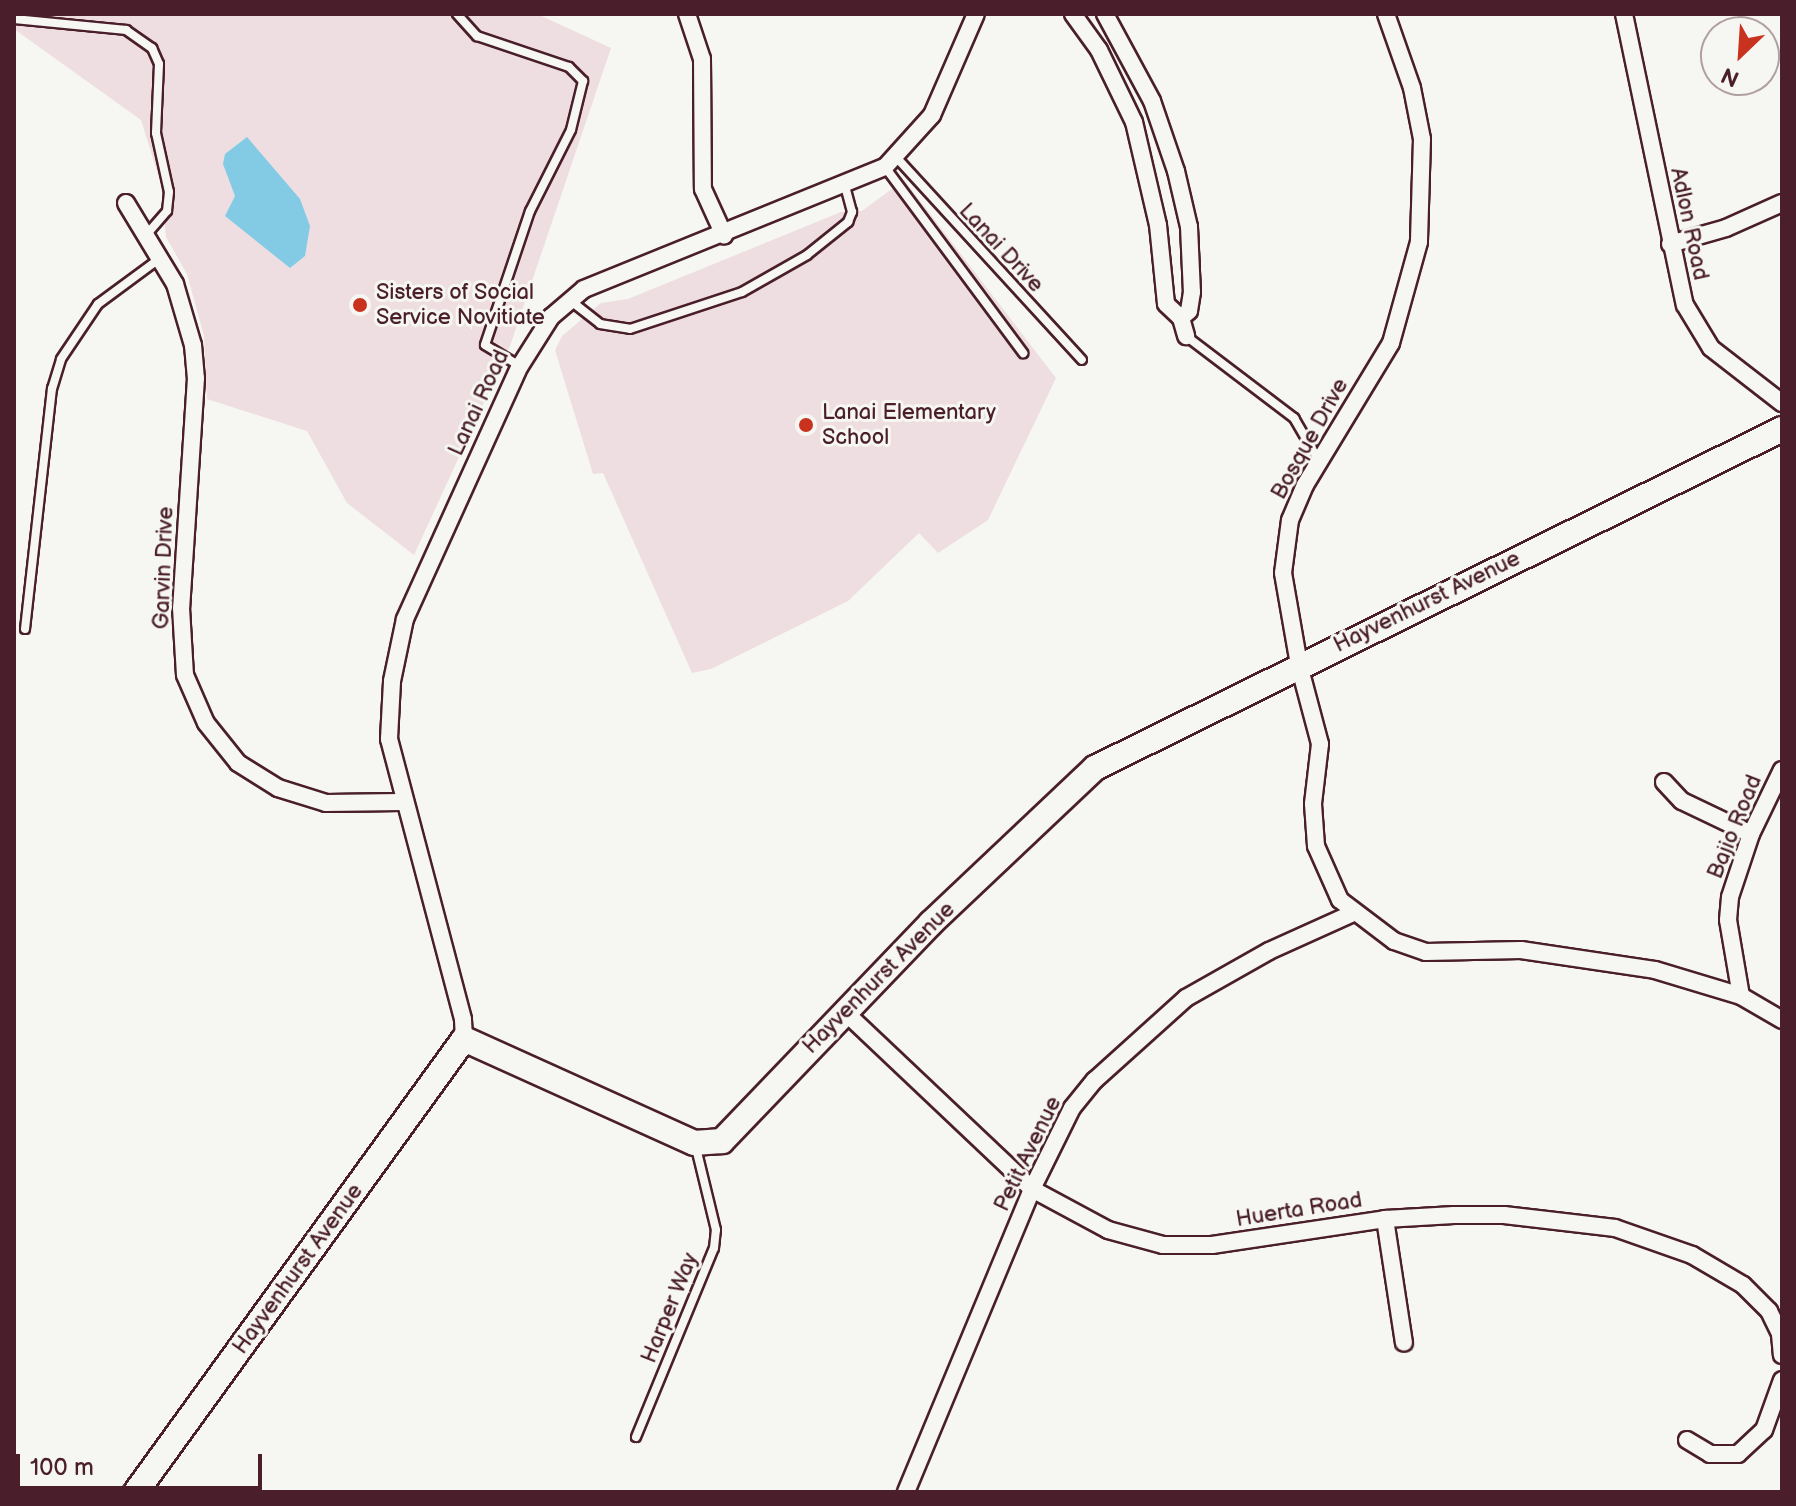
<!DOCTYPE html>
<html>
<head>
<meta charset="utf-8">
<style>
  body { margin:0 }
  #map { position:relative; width:1796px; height:1506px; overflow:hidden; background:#f6f6f2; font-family:"Balsamiq Sans",sans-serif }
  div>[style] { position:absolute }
  .built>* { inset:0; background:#eedee2 }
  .water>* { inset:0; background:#83cbe4 }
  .roads { filter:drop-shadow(2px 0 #4a1f2b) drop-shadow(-2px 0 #4a1f2b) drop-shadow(0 2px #4a1f2b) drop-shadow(0 -2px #4a1f2b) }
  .service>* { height:8px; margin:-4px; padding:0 4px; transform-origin:4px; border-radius:4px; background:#f6f6f2 }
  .minor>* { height:16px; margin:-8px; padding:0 8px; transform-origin:8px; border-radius:8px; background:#f6f6f2 }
  .secondary>* { height:24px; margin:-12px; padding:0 12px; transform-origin:12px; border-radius:12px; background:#f6f6f2 }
  .dots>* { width:22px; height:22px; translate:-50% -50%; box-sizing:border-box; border:4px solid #f6f6f2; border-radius:50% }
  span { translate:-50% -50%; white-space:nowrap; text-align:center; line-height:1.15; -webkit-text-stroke:6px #f6f6f2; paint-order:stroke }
  .street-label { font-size:22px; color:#4a1f2b }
  .poi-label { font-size:22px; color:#4a1f2b }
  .left { translate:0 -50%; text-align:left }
  .frame { position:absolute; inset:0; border:16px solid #4a1f2b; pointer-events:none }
  .north { position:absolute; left:1700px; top:16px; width:80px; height:80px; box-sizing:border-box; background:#f6f6f2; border:2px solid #b1a0a2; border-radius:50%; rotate:205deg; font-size:22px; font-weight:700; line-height:32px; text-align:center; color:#4a1f2b }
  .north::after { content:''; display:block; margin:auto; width:28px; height:36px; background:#c8321e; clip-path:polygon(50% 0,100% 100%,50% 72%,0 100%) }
  .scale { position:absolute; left:16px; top:1454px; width:246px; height:36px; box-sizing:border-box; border:4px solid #4a1f2b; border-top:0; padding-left:10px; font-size:24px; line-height:28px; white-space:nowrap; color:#4a1f2b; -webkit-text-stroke:6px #f6f6f2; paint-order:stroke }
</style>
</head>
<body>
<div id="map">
  <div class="built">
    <i style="clip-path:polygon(14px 14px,537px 14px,611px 48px,510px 346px,414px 555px,347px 503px,307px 431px,207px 399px,204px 336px,187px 274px,166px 237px,161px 184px,141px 120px,14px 29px)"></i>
    <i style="clip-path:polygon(904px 180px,1056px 378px,988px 520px,938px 553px,919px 533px,848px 601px,711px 669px,692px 673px,603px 473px,593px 474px,555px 350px,562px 336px,601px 303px,628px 299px,841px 212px,862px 211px)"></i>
  </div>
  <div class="water">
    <i style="clip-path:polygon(247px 137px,300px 199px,310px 226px,305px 256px,290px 268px,225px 216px,235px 196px,223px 164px,225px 154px)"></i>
  </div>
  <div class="roads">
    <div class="service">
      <i style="left:457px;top:14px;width:30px;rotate:48deg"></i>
      <i style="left:477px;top:36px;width:97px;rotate:18.6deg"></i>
      <i style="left:569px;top:67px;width:20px;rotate:45deg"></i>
      <i style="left:583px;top:81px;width:50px;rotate:103.8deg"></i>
      <i style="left:571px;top:130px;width:91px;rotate:116.8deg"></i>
      <i style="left:530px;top:211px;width:141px;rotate:108.6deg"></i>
      <i style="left:485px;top:345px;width:41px;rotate:31deg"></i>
      <i style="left:14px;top:19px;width:113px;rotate:5.6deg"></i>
      <i style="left:126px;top:30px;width:32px;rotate:35deg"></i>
      <i style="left:152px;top:48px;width:17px;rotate:66deg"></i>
      <i style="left:159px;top:64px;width:69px;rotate:92.5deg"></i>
      <i style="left:156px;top:133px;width:60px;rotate:77.6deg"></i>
      <i style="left:169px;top:192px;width:19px;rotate:96deg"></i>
      <i style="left:167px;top:211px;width:32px;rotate:131deg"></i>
      <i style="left:896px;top:157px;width:275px;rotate:47.5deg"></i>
      <i style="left:885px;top:167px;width:232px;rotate:53.4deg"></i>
      <i style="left:571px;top:301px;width:37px;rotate:38deg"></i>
      <i style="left:600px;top:324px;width:30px;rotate:9deg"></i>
      <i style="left:630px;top:329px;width:118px;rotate:-18.3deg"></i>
      <i style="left:742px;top:292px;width:75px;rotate:-29.6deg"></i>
      <i style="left:807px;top:255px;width:53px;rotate:-38.8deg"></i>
      <i style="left:848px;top:222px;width:11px;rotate:-68deg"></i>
      <i style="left:852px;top:212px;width:27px;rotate:-105deg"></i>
      <i style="left:1186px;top:336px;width:136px;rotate:37.2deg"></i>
      <i style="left:1294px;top:418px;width:50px;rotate:59.8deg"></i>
      <i style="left:25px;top:629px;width:242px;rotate:-83.6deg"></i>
      <i style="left:52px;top:389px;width:31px;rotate:-73deg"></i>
      <i style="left:61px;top:359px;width:66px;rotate:-56.1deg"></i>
      <i style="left:98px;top:304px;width:76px;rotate:-36.4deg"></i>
      <i style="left:636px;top:1437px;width:204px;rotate:-67.6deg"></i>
      <i style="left:714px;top:1248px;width:18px;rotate:-84deg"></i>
      <i style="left:716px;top:1230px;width:89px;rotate:-103.7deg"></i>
    </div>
    <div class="minor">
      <i style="left:687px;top:14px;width:47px;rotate:71.6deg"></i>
      <i style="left:702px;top:59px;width:130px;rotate:89.6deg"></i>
      <i style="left:703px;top:189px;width:51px;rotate:65.5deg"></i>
      <i style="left:1073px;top:14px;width:44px;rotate:54.2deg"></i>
      <i style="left:1099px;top:50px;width:80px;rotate:64.1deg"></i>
      <i style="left:1134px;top:122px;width:106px;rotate:76.9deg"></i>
      <i style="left:1158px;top:225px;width:79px;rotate:84.2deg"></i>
      <i style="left:1166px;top:304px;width:21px;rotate:43deg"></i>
      <i style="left:1181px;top:318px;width:19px;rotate:74deg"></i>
      <i style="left:1105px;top:14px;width:99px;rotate:61.6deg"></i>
      <i style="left:1152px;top:101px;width:74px;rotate:71.1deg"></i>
      <i style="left:1176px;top:171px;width:57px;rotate:76.9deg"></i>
      <i style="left:1189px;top:227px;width:65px;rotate:87.4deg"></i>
      <i style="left:1192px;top:292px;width:19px;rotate:99deg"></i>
      <i style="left:1189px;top:311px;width:11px;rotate:139deg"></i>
      <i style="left:1386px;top:14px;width:78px;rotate:70.6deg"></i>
      <i style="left:1412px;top:88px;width:52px;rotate:78.9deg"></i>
      <i style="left:1422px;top:139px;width:103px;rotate:91.7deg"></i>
      <i style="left:1419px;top:242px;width:105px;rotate:105.5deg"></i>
      <i style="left:1391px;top:343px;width:166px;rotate:121.2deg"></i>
      <i style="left:1305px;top:485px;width:38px;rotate:113deg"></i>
      <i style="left:1290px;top:520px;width:53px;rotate:97.5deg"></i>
      <i style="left:1283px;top:573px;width:93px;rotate:80.1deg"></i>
      <i style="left:1299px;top:665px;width:82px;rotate:75.1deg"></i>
      <i style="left:1320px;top:744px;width:60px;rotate:96.7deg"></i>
      <i style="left:1313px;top:804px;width:42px;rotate:85.9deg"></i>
      <i style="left:1316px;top:846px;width:59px;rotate:66deg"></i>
      <i style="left:1340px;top:900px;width:68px;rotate:37.2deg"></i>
      <i style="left:1394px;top:941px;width:34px;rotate:19deg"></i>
      <i style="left:1426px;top:952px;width:95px;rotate:-1.2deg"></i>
      <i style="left:1521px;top:950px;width:135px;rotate:8.5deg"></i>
      <i style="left:1655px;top:970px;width:90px;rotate:16.8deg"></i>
      <i style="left:1741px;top:996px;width:48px;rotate:30.3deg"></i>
      <i style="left:1624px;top:14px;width:297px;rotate:78.2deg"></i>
      <i style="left:1685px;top:305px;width:50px;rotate:58.8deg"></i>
      <i style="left:1711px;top:348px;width:90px;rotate:37.8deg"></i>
      <i style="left:126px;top:203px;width:95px;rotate:58.8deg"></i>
      <i style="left:175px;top:284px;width:64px;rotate:73.6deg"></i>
      <i style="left:193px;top:345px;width:33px;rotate:85deg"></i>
      <i style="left:196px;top:378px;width:230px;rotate:93.7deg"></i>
      <i style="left:181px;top:608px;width:67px;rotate:86.6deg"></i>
      <i style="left:185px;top:675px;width:52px;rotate:66.4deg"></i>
      <i style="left:206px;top:723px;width:51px;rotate:51.3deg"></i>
      <i style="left:238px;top:763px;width:47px;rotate:32deg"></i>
      <i style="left:278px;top:788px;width:50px;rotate:17.4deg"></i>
      <i style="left:326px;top:803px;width:75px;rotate:-0.8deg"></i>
      <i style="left:1670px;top:244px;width:58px;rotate:-15.9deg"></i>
      <i style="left:1726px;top:228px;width:61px;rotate:-24.1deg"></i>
      <i style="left:1664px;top:782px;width:26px;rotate:47deg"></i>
      <i style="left:1682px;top:801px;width:76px;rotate:25.6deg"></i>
      <i style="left:1741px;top:996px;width:77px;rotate:-99.7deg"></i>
      <i style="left:1728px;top:920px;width:23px;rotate:-85deg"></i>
      <i style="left:1730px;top:897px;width:66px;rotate:-71.6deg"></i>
      <i style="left:1751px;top:834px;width:71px;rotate:-64.2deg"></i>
      <i style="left:846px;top:1013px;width:256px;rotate:43.4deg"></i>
      <i style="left:1032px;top:1189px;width:86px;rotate:28.3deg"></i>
      <i style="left:1108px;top:1230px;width:57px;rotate:15.3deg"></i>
      <i style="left:1163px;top:1245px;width:49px"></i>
      <i style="left:1212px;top:1245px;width:175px;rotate:-8.5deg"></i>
      <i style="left:1385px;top:1219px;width:69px;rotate:-3.3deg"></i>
      <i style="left:1454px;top:1215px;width:50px"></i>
      <i style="left:1504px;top:1215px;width:112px;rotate:6.7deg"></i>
      <i style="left:1615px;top:1228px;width:82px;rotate:19.3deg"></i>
      <i style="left:1692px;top:1255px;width:59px;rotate:30.5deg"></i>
      <i style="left:1743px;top:1285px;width:37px;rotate:45deg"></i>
      <i style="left:1769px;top:1311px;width:25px;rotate:64deg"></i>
      <i style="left:1780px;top:1334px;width:21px;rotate:85deg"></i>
      <i style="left:464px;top:1039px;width:20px;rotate:-93deg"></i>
      <i style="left:463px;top:1019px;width:290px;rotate:-104.8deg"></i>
      <i style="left:389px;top:739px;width:58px;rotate:-87deg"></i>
      <i style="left:392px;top:681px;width:63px;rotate:-78.2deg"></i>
      <i style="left:405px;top:619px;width:278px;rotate:-65.6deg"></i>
      <i style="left:520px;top:366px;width:58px;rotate:-57.7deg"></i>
      <i style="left:551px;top:317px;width:43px;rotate:-40.3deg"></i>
      <i style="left:584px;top:289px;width:325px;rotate:-22.1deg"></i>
      <i style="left:885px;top:167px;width:70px;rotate:-47.9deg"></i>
      <i style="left:932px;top:115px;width:110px;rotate:-66.5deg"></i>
      <i style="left:1385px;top:1219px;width:125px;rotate:81.3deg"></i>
      <i style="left:1687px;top:1440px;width:27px;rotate:31deg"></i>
      <i style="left:1710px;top:1454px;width:28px"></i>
      <i style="left:1738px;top:1454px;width:35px;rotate:-43deg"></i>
      <i style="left:1764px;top:1430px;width:53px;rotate:-70.2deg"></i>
      <i style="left:906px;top:1492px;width:328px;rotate:-67.4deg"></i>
      <i style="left:1032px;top:1189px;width:90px;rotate:-63.7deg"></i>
      <i style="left:1072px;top:1108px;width:36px;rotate:-51deg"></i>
      <i style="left:1095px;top:1080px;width:122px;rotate:-42deg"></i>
      <i style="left:1186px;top:998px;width:95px;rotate:-29.5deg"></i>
      <i style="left:1269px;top:951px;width:90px;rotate:-24.3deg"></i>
    </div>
    <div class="secondary">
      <i style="left:136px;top:1492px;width:559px;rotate:-54.09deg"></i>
      <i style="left:464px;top:1039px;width:252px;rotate:24.3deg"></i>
      <i style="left:694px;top:1143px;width:28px;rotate:-4deg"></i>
      <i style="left:722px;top:1141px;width:302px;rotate:-46.2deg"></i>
      <i style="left:931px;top:923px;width:226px;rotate:-43.4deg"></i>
      <i style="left:1095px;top:768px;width:766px;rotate:-26.26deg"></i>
    </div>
  </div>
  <div class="dots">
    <i style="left:360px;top:305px;background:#c8321e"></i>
    <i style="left:806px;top:425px;background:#c8321e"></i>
  </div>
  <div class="street-label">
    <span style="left:1689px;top:224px;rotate:78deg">Adlon Road</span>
    <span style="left:1001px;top:248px;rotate:47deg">Lanai Drive</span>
    <span style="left:479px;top:403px;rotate:-65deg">Lanai Road</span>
    <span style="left:1310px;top:439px;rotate:-61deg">Bosque Drive</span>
    <span style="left:164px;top:568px;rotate:-88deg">Garvin Drive</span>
    <span style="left:1427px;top:602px;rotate:-26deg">Hayvenhurst Avenue</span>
    <span style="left:1735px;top:827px;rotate:-68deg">Bajio Road</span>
    <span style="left:879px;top:978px;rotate:-45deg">Hayvenhurst Avenue</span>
    <span style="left:1028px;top:1154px;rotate:-64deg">Petit Avenue</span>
    <span style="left:1299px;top:1210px;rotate:-9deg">Huerta Road</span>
    <span style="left:298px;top:1269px;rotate:-54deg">Hayvenhurst Avenue</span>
    <span style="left:670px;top:1308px;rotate:-68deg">Harper Way</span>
  </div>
  <div class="poi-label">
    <span class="left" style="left:376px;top:305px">Sisters of Social<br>Service Novitiate</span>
    <span class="left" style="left:822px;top:425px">Lanai Elementary<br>School</span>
  </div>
  <div class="frame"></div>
  <div class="north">N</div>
  <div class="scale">100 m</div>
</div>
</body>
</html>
